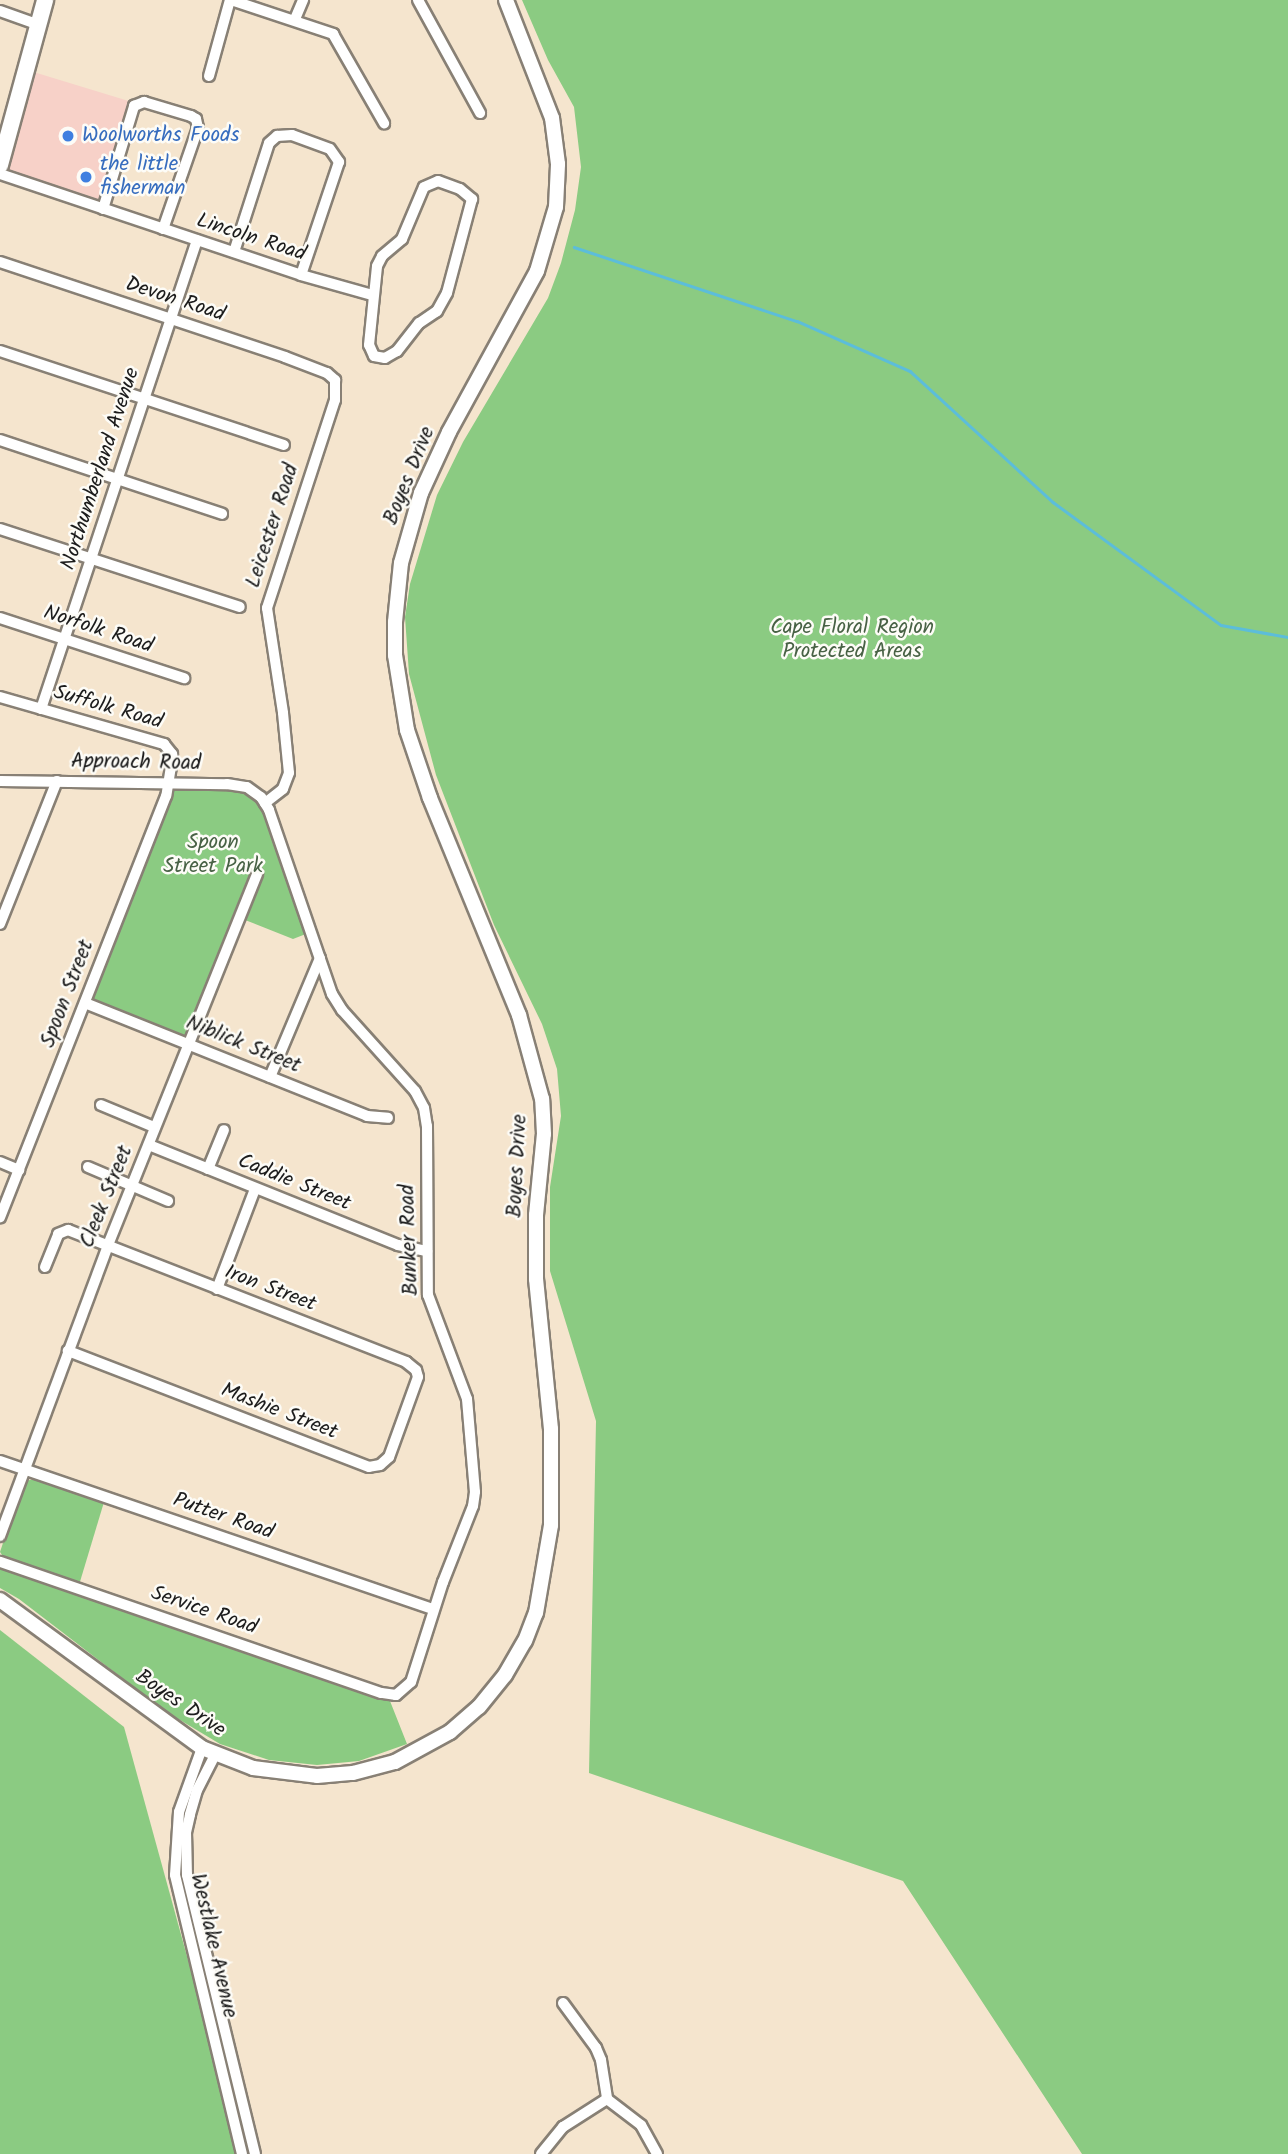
<!DOCTYPE html>
<html>
<head>
<meta charset="utf-8">
<style>
  body { margin:0 }
  #map { position:relative; width:1288px; height:2154px; overflow:hidden; background:#f5e5ce; font-family:Kalam,sans-serif }
  div>[style] { position:absolute }
  .built>* { inset:0; background:#f7d1c8; transform-origin:0 0 }
  .green>* { inset:0; background:#8bcb82 }
  .stream>* { height:2.5px; margin:-1.25px; padding:0 1.25px; transform-origin:1.25px; border-radius:1.25px; background:#5cbdda }
  .roads { filter:drop-shadow(2px 0 #888075) drop-shadow(-2px 0 #888075) drop-shadow(0 2px #888075) drop-shadow(0 -2px #888075) }
  .street>* { height:10px; margin:-5px; padding:0 5px; transform-origin:5px; border-radius:5px; background:#fff }
  .secondary>* { height:14px; margin:-7px; padding:0 7px; transform-origin:7px; border-radius:7px; background:#fff }
  .primary>* { height:16px; margin:-8px; padding:0 8px; transform-origin:8px; border-radius:8px; background:#fff }
  .dots>* { width:19px; height:19px; translate:-50% -50%; box-sizing:border-box; border:4px solid #fdfcf7; border-radius:50% }
  span { translate:-50% -50%; white-space:nowrap; text-align:center; line-height:1.15; -webkit-text-stroke:5px #fdfcf7; paint-order:stroke }
  .shop-label { font-size:21px; color:#366cbe }
  .left { translate:0 -50%; text-align:left }
  .street-label { font-size:21px; color:#1c1c1c }
  .park-label { font-size:21px; color:#486245 }
</style>
</head>
<body>
<div id="map">
  <div class="built">
    <i style="left:27px;top:70px;width:114px;height:107px;rotate:17deg"></i>
  </div>
  <div class="green">
    <i style="clip-path:polygon(522px 0,1288px 0,1288px 2154px,1082px 2154px,903px 1881px,589px 1773px,596px 1421px,550px 1271px,550px 1187px,561px 1116px,557px 1069px,542px 1024px,494px 925px,436px 775px,409px 674px,405px 617px,410px 584px,437px 495px,463px 442px,548px 298px,561px 263px,575px 210px,581px 167px,574px 107px,548px 60px)"></i>
    <i style="clip-path:polygon(167px 783px,227px 784px,261px 797px,311px 932px,293px 939px,240px 918px,189px 1044px,85px 1003px)"></i>
    <i style="clip-path:polygon(35px 1479px,104px 1502px,79px 1585px,4px 1558px,0 1552px,22px 1486px,25px 1481px)"></i>
    <i style="clip-path:polygon(0 1566px,390px 1701px,407px 1744px,359px 1761px,317px 1765px,269px 1760px,220px 1744px,165px 1711px,19px 1599px,0 1588px)"></i>
    <i style="clip-path:polygon(0 1630px,124px 1727px,224px 2091px,237px 2154px,0 2154px)"></i>
  </div>
  <div class="stream">
    <i style="left:574px;top:247px;width:235px;rotate:18.4deg"></i>
    <i style="left:797px;top:321px;width:124px;rotate:23.9deg"></i>
    <i style="left:910px;top:371px;width:194px;rotate:42.5deg"></i>
    <i style="left:1053px;top:502px;width:208px;rotate:36.2deg"></i>
    <i style="left:1221px;top:625px;width:68px;rotate:10.2deg"></i>
  </div>
  <div class="roads">
    <div class="street">
      <i style="left:231px;top:0;width:108px;rotate:18.4deg"></i>
      <i style="left:333px;top:34px;width:103px;rotate:60.2deg"></i>
      <i style="left:418px;top:0;width:129px;rotate:61.2deg"></i>
      <i style="left:0;top:11px;width:41px;rotate:19.7deg"></i>
      <i style="left:295px;top:19px;width:21px;rotate:-67deg"></i>
      <i style="left:209px;top:76px;width:79px;rotate:-74.6deg"></i>
      <i style="left:0;top:174px;width:317px;rotate:18.5deg"></i>
      <i style="left:301px;top:275px;width:74px;rotate:15.7deg"></i>
      <i style="left:438px;top:181px;width:23px;rotate:20deg"></i>
      <i style="left:460px;top:189px;width:16px;rotate:40deg"></i>
      <i style="left:472px;top:199px;width:97px;rotate:104.9deg"></i>
      <i style="left:447px;top:293px;width:21px;rotate:119deg"></i>
      <i style="left:437px;top:311px;width:22px;rotate:146deg"></i>
      <i style="left:419px;top:323px;width:36px;rotate:128deg"></i>
      <i style="left:397px;top:351px;width:14px;rotate:150deg"></i>
      <i style="left:385px;top:358px;width:11px;rotate:-170deg"></i>
      <i style="left:374px;top:356px;width:12px;rotate:-114deg"></i>
      <i style="left:369px;top:345px;width:79px;rotate:-84.2deg"></i>
      <i style="left:377px;top:266px;width:11px;rotate:-63deg"></i>
      <i style="left:382px;top:256px;width:26px;rotate:-40deg"></i>
      <i style="left:402px;top:239px;width:56px;rotate:-67.1deg"></i>
      <i style="left:424px;top:187px;width:15px;rotate:-23deg"></i>
      <i style="left:103px;top:209px;width:108px;rotate:-73.2deg"></i>
      <i style="left:134px;top:106px;width:11px;rotate:-22deg"></i>
      <i style="left:144px;top:102px;width:49px;rotate:16.6deg"></i>
      <i style="left:191px;top:116px;width:6px;rotate:31deg"></i>
      <i style="left:196px;top:119px;width:9px;rotate:77deg"></i>
      <i style="left:198px;top:128px;width:107px;rotate:109.1deg"></i>
      <i style="left:234px;top:252px;width:114px;rotate:-72.2deg"></i>
      <i style="left:269px;top:143px;width:11px;rotate:-41deg"></i>
      <i style="left:277px;top:136px;width:15px;rotate:-4deg"></i>
      <i style="left:292px;top:135px;width:40px;rotate:20.2deg"></i>
      <i style="left:330px;top:149px;width:16px;rotate:55deg"></i>
      <i style="left:339px;top:162px;width:119px;rotate:108.6deg"></i>
      <i style="left:0;top:262px;width:300px;rotate:18.4deg"></i>
      <i style="left:285px;top:357px;width:45px;rotate:20.9deg"></i>
      <i style="left:327px;top:373px;width:11px;rotate:41deg"></i>
      <i style="left:335px;top:380px;width:20px;rotate:90deg"></i>
      <i style="left:335px;top:400px;width:219px;rotate:108.1deg"></i>
      <i style="left:267px;top:608px;width:106px;rotate:81.3deg"></i>
      <i style="left:283px;top:713px;width:60px;rotate:84.3deg"></i>
      <i style="left:289px;top:773px;width:17px;rotate:111deg"></i>
      <i style="left:283px;top:789px;width:23px;rotate:142deg"></i>
      <i style="left:0;top:351px;width:299px;rotate:18.3deg"></i>
      <i style="left:0;top:440px;width:234px;rotate:18.4deg"></i>
      <i style="left:0;top:529px;width:252px;rotate:18deg"></i>
      <i style="left:0;top:618px;width:194px;rotate:18.1deg"></i>
      <i style="left:0;top:697px;width:171px;rotate:16deg"></i>
      <i style="left:164px;top:744px;width:13px;rotate:51deg"></i>
      <i style="left:172px;top:754px;width:6px;rotate:90deg"></i>
      <i style="left:172px;top:760px;width:36px;rotate:99deg"></i>
      <i style="left:166px;top:796px;width:453px;rotate:111.5deg"></i>
      <i style="left:41px;top:709px;width:494px;rotate:-71.6deg"></i>
      <i style="left:0;top:781px;width:227px;rotate:0.8deg"></i>
      <i style="left:227px;top:784px;width:20px;rotate:9deg"></i>
      <i style="left:247px;top:787px;width:17px;rotate:36deg"></i>
      <i style="left:261px;top:797px;width:15px;rotate:58deg"></i>
      <i style="left:269px;top:810px;width:194px;rotate:71.1deg"></i>
      <i style="left:332px;top:994px;width:19px;rotate:58deg"></i>
      <i style="left:342px;top:1010px;width:109px;rotate:48deg"></i>
      <i style="left:415px;top:1091px;width:19px;rotate:62deg"></i>
      <i style="left:424px;top:1108px;width:18px;rotate:81deg"></i>
      <i style="left:427px;top:1126px;width:169px;rotate:89.7deg"></i>
      <i style="left:428px;top:1295px;width:111px;rotate:69.4deg"></i>
      <i style="left:467px;top:1399px;width:93px;rotate:85.1deg"></i>
      <i style="left:475px;top:1492px;width:14px;rotate:98deg"></i>
      <i style="left:473px;top:1506px;width:82px;rotate:111.5deg"></i>
      <i style="left:443px;top:1582px;width:105px;rotate:107.7deg"></i>
      <i style="left:411px;top:1682px;width:20px;rotate:139deg"></i>
      <i style="left:396px;top:1695px;width:15px;rotate:-172deg"></i>
      <i style="left:381px;top:1693px;width:403px;rotate:-161deg"></i>
      <i style="left:0;top:924px;width:154px;rotate:-68.3deg"></i>
      <i style="left:85px;top:1003px;width:304px;rotate:21.8deg"></i>
      <i style="left:367px;top:1116px;width:21px;rotate:5deg"></i>
      <i style="left:270px;top:1077px;width:129px;rotate:-67.2deg"></i>
      <i style="left:101px;top:1105px;width:57px;rotate:22.5deg"></i>
      <i style="left:149px;top:1145px;width:268px;rotate:21.9deg"></i>
      <i style="left:398px;top:1245px;width:30px;rotate:12deg"></i>
      <i style="left:0;top:1162px;width:21px;rotate:23deg"></i>
      <i style="left:88px;top:1167px;width:87px;rotate:23deg"></i>
      <i style="left:208px;top:1169px;width:42px;rotate:-67.7deg"></i>
      <i style="left:45px;top:1267px;width:35px;rotate:-68deg"></i>
      <i style="left:58px;top:1234px;width:11px;rotate:-22deg"></i>
      <i style="left:68px;top:1230px;width:363px;rotate:21.3deg"></i>
      <i style="left:406px;top:1362px;width:13px;rotate:39deg"></i>
      <i style="left:416px;top:1370px;width:7px;rotate:74deg"></i>
      <i style="left:418px;top:1377px;width:85px;rotate:109.9deg"></i>
      <i style="left:389px;top:1457px;width:12px;rotate:138deg"></i>
      <i style="left:380px;top:1465px;width:11px;rotate:170deg"></i>
      <i style="left:369px;top:1467px;width:323px;rotate:-158.9deg"></i>
      <i style="left:217px;top:1289px;width:107px;rotate:-69.2deg"></i>
      <i style="left:0;top:1461px;width:458px;rotate:18.9deg"></i>
      <i style="left:0;top:1536px;width:310px;rotate:-69.6deg"></i>
      <i style="left:108px;top:1245px;width:400px;rotate:-68.1deg"></i>
      <i style="left:202px;top:1748px;width:68px;rotate:109.8deg"></i>
      <i style="left:179px;top:1812px;width:63px;rotate:93.6deg"></i>
      <i style="left:175px;top:1875px;width:287px;rotate:76.5deg"></i>
      <i style="left:215px;top:1755px;width:39px;rotate:117deg"></i>
      <i style="left:197px;top:1790px;width:26px;rotate:106deg"></i>
      <i style="left:190px;top:1815px;width:17px;rotate:103deg"></i>
      <i style="left:186px;top:1832px;width:43px;rotate:88.7deg"></i>
      <i style="left:187px;top:1875px;width:287px;rotate:76.3deg"></i>
      <i style="left:563px;top:2003px;width:56px;rotate:53.7deg"></i>
      <i style="left:596px;top:2048px;width:13px;rotate:67deg"></i>
      <i style="left:601px;top:2060px;width:39px;rotate:81deg"></i>
      <i style="left:607px;top:2099px;width:43px;rotate:37.4deg"></i>
      <i style="left:641px;top:2125px;width:33px;rotate:61deg"></i>
      <i style="left:541px;top:2154px;width:35px;rotate:-51deg"></i>
      <i style="left:563px;top:2127px;width:52px;rotate:-32.5deg"></i>
    </div>
    <div class="secondary">
      <i style="left:0;top:1600px;width:250px;rotate:36.2deg"></i>
      <i style="left:202px;top:1748px;width:55px;rotate:21.4deg"></i>
      <i style="left:253px;top:1768px;width:64px;rotate:7.1deg"></i>
      <i style="left:317px;top:1776px;width:36px;rotate:-5deg"></i>
      <i style="left:353px;top:1773px;width:43px;rotate:-14.7deg"></i>
      <i style="left:395px;top:1762px;width:63px;rotate:-28.6deg"></i>
      <i style="left:450px;top:1732px;width:38px;rotate:-41deg"></i>
      <i style="left:479px;top:1707px;width:41px;rotate:-50.9deg"></i>
      <i style="left:505px;top:1675px;width:39px;rotate:-60deg"></i>
      <i style="left:525px;top:1641px;width:30px;rotate:-69deg"></i>
      <i style="left:536px;top:1613px;width:89px;rotate:-80.3deg"></i>
      <i style="left:551px;top:1525px;width:96px;rotate:-90deg"></i>
      <i style="left:551px;top:1429px;width:151px;rotate:-95.7deg"></i>
      <i style="left:536px;top:1279px;width:64px;rotate:-90deg"></i>
      <i style="left:536px;top:1215px;width:81px;rotate:-84.4deg"></i>
      <i style="left:544px;top:1134px;width:35px;rotate:-93deg"></i>
      <i style="left:542px;top:1099px;width:87px;rotate:-105.3deg"></i>
      <i style="left:519px;top:1015px;width:235px;rotate:-112.3deg"></i>
      <i style="left:430px;top:798px;width:72px;rotate:-108.7deg"></i>
      <i style="left:407px;top:730px;width:76px;rotate:-99.1deg"></i>
      <i style="left:395px;top:655px;width:33px;rotate:-90deg"></i>
      <i style="left:395px;top:622px;width:59px;rotate:-84.2deg"></i>
      <i style="left:401px;top:563px;width:73px;rotate:-74.1deg"></i>
      <i style="left:421px;top:493px;width:67px;rotate:-65.3deg"></i>
      <i style="left:449px;top:432px;width:183px;rotate:-61.3deg"></i>
      <i style="left:537px;top:271px;width:67px;rotate:-73.5deg"></i>
      <i style="left:556px;top:207px;width:43px;rotate:-87.3deg"></i>
      <i style="left:558px;top:164px;width:46px;rotate:-97.4deg"></i>
      <i style="left:552px;top:118px;width:127px;rotate:-111.3deg"></i>
    </div>
    <div class="primary">
      <i style="left:0;top:165px;width:171px;rotate:-74.7deg"></i>
    </div>
  </div>
  <div class="dots">
    <i style="left:68px;top:136px;background:#3f7fe0"></i>
    <i style="left:86px;top:177px;background:#3f7fe0"></i>
  </div>
  <div class="shop-label">
    <span class="left" style="left:82px;top:136px">Woolworths Foods</span>
    <span class="left" style="left:100px;top:177px">the little<br>fisherman</span>
  </div>
  <div class="street-label">
    <span style="left:251px;top:238px;rotate:18deg">Lincoln Road</span>
    <span style="left:175px;top:300px;rotate:18deg">Devon Road</span>
    <span style="left:101px;top:469px;rotate:-72deg">Northumberland Avenue</span>
    <span style="left:410px;top:476px;rotate:-68deg">Boyes Drive</span>
    <span style="left:273px;top:526px;rotate:-72deg">Leicester Road</span>
    <span style="left:98px;top:630px;rotate:18deg">Norfolk Road</span>
    <span style="left:108px;top:708px;rotate:16deg">Suffolk Road</span>
    <span style="left:136px;top:763px;rotate:1deg">Approach Road</span>
    <span style="left:68px;top:994px;rotate:-69deg">Spoon Street</span>
    <span style="left:243px;top:1045px;rotate:22deg">Niblick Street</span>
    <span style="left:518px;top:1166px;rotate:-87deg">Boyes Drive</span>
    <span style="left:294px;top:1183px;rotate:22deg">Caddie Street</span>
    <span style="left:107px;top:1197px;rotate:-68deg">Cleek Street</span>
    <span style="left:410px;top:1240px;rotate:-92deg">Bunker Road</span>
    <span style="left:270px;top:1289px;rotate:21deg">Iron Street</span>
    <span style="left:279px;top:1412px;rotate:21deg">Mashie Street</span>
    <span style="left:223px;top:1517px;rotate:19deg">Putter Road</span>
    <span style="left:204px;top:1611px;rotate:19deg">Service Road</span>
    <span style="left:180px;top:1704px;rotate:34deg">Boyes Drive</span>
    <span style="left:213px;top:1946px;rotate:77deg">Westlake Avenue</span>
  </div>
  <div class="park-label">
    <span style="left:852px;top:640px">Cape Floral Region<br>Protected Areas</span>
    <span style="left:213px;top:855px">Spoon<br>Street Park</span>
  </div>
</div>
</body>
</html>
